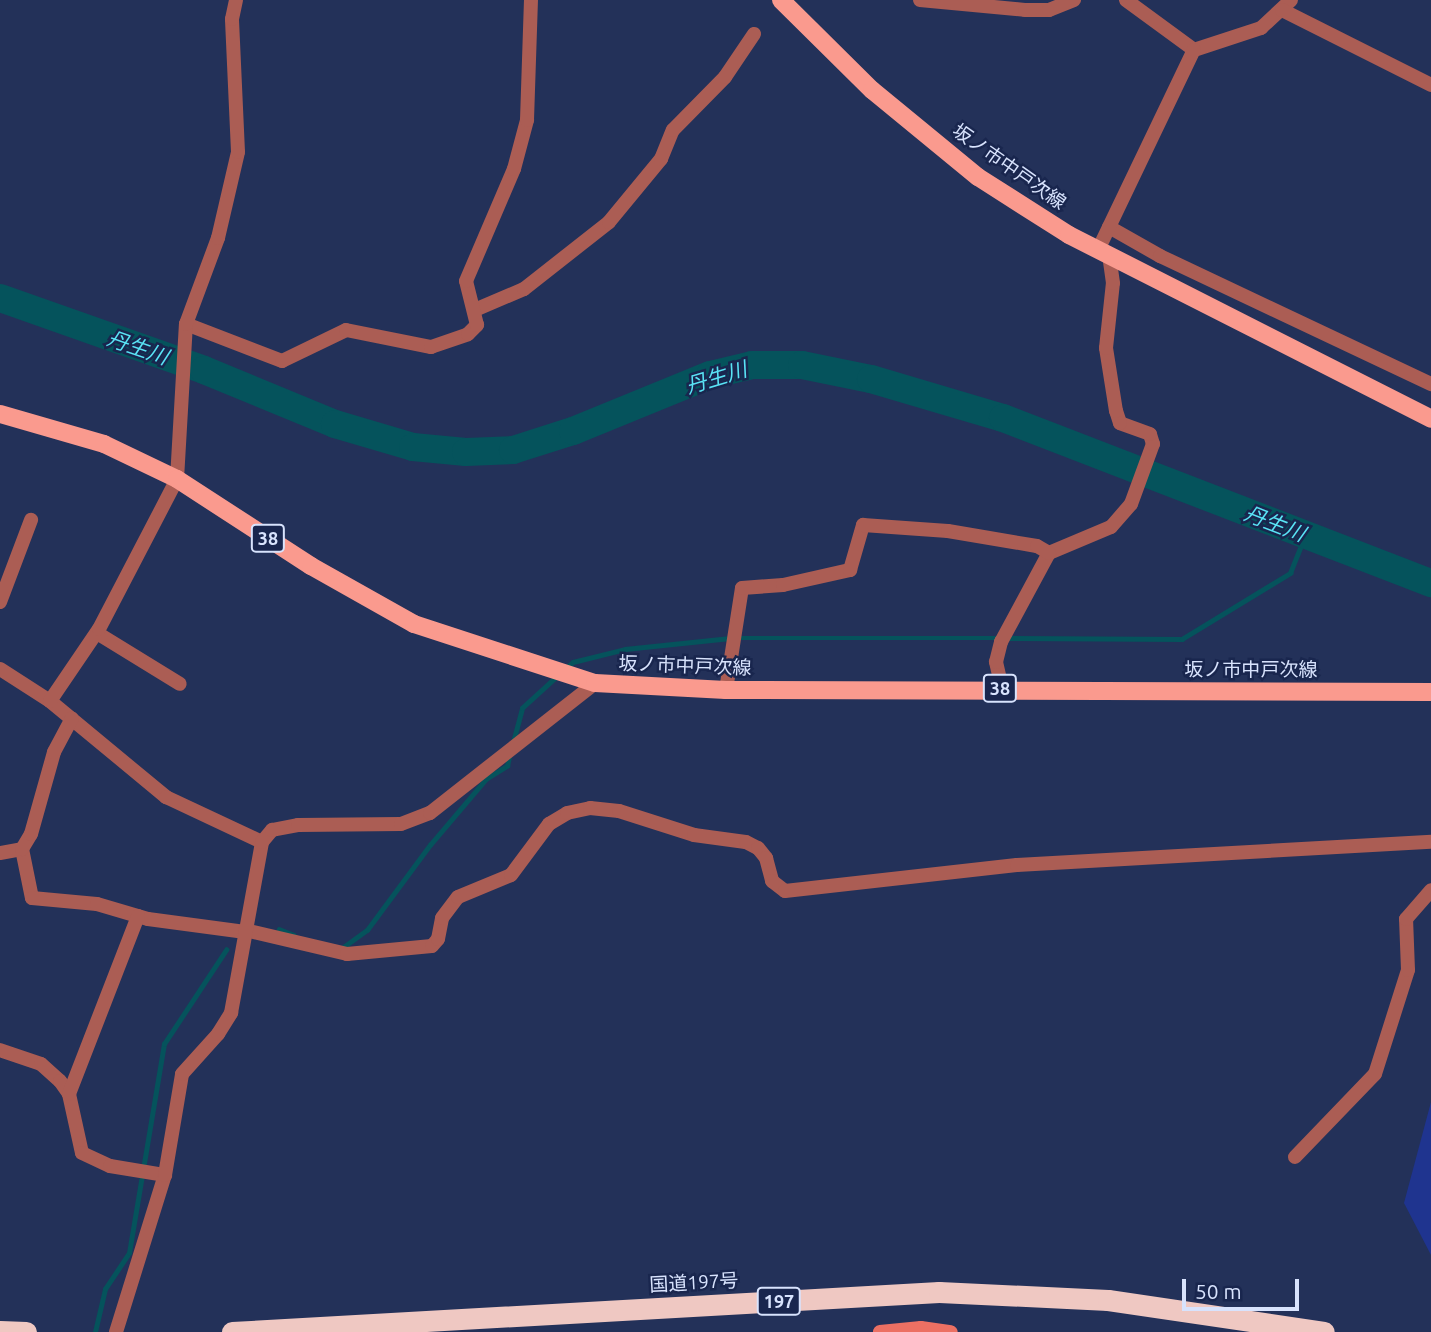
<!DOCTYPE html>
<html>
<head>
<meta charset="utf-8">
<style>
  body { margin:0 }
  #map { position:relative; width:1431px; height:1332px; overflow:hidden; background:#233159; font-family:Ubuntu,"Noto Sans JP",sans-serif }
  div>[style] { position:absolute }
  .green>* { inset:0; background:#1f348f }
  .stream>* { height:4.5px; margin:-2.25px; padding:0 2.25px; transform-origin:2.25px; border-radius:2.25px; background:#05535c }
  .river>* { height:28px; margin:-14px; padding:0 14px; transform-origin:14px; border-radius:14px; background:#05535c }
  .street>* { height:14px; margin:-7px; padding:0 7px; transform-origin:7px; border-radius:7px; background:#ab5d54 }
  .secondary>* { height:14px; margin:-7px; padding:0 7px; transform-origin:7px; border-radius:7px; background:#ec7063 }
  .primary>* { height:18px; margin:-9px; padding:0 9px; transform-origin:9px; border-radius:9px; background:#fa9a8e }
  .highway>* { height:21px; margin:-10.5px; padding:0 10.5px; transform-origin:10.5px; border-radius:10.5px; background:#efc8c2 }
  span { translate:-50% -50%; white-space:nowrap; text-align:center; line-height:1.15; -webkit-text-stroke:5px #19264e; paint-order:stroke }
  .shield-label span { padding:2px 5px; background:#19264e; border:2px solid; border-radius:5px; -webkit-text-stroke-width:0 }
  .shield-label { font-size:18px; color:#d8e3fd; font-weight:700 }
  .street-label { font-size:19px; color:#d8e3fd }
  .water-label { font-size:21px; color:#59e3f5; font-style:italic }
  .scale { position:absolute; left:1182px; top:1279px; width:117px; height:32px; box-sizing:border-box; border:4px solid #d8e3fd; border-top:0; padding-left:9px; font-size:21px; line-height:24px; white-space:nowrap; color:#d8e3fd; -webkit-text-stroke:5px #19264e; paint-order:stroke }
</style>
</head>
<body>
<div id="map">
  <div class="green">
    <i style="clip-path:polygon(1431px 1102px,1431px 1255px,1404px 1203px)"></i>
  </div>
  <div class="stream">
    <i style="left:1009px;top:638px;width:173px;rotate:0.3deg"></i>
    <i style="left:1182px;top:639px;width:127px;rotate:-31.4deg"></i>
    <i style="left:1290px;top:573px;width:43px;rotate:-68.2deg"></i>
    <i style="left:566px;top:668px;width:9px;rotate:-41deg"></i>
    <i style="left:573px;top:662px;width:54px;rotate:-14deg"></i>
    <i style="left:625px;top:649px;width:108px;rotate:-5.9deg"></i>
    <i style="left:732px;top:638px;width:268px"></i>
    <i style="left:513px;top:742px;width:35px;rotate:-75deg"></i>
    <i style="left:522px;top:708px;width:47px;rotate:-42.4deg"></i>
    <i style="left:279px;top:929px;width:16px;rotate:22deg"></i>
    <i style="left:342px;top:948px;width:31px;rotate:-36deg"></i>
    <i style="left:367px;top:930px;width:106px;rotate:-53.5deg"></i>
    <i style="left:430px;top:845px;width:87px;rotate:-49.7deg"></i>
    <i style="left:486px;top:779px;width:25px;rotate:-32deg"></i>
    <i style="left:507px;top:766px;width:9px;rotate:-77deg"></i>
    <i style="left:95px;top:1332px;width:44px;rotate:-76.9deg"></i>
    <i style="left:105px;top:1289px;width:43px;rotate:-56.3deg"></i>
    <i style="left:129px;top:1253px;width:212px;rotate:-80.5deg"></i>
    <i style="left:164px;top:1044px;width:113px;rotate:-56.6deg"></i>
  </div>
  <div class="river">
    <i style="left:0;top:298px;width:216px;rotate:19.4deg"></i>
    <i style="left:204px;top:370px;width:142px;rotate:22.4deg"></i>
    <i style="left:335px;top:424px;width:81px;rotate:16.4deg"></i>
    <i style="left:413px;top:447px;width:53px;rotate:5.4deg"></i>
    <i style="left:466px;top:452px;width:47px;rotate:-2.4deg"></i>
    <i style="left:513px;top:450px;width:63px;rotate:-17.6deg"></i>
    <i style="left:573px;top:431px;width:148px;rotate:-22.2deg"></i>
    <i style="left:710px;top:375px;width:43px;rotate:-13.4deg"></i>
    <i style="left:752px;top:365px;width:50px"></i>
    <i style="left:802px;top:365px;width:70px;rotate:11.5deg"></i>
    <i style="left:871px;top:379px;width:138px;rotate:16.5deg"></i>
    <i style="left:1003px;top:418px;width:459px;rotate:21.1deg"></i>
  </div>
  <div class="street">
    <i style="left:920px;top:0;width:105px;rotate:5.4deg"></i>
    <i style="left:1025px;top:10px;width:24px"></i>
    <i style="left:1049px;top:10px;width:27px;rotate:-22deg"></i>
    <i style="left:1126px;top:0;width:84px;rotate:36.3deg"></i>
    <i style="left:1194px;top:50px;width:71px;rotate:-18.2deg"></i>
    <i style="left:1261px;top:28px;width:41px;rotate:-43deg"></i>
    <i style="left:1282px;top:10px;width:167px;rotate:26.7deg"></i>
    <i style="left:1109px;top:227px;width:59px;rotate:29.6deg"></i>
    <i style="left:1160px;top:256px;width:300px;rotate:25.3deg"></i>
    <i style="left:1098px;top:250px;width:222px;rotate:-64.4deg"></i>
    <i style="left:477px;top:309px;width:51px;rotate:-23.1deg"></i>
    <i style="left:524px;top:289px;width:108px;rotate:-38.2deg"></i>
    <i style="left:609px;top:222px;width:82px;rotate:-50.5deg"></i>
    <i style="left:661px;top:159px;width:31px;rotate:-68deg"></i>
    <i style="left:673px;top:130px;width:74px;rotate:-45.5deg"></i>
    <i style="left:725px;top:77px;width:52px;rotate:-56deg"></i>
    <i style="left:186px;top:324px;width:103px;rotate:21.1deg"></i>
    <i style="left:282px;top:361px;width:71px;rotate:-25.8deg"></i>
    <i style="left:346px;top:330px;width:87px;rotate:11.3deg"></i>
    <i style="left:431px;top:347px;width:39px;rotate:-19deg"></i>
    <i style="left:468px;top:334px;width:13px;rotate:-45deg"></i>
    <i style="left:477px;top:325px;width:45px;rotate:-104deg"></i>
    <i style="left:466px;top:281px;width:122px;rotate:-66.8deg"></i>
    <i style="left:514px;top:169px;width:51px;rotate:-75.1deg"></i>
    <i style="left:527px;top:120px;width:120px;rotate:-88.1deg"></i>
    <i style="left:0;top:602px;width:88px;rotate:-69.3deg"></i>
    <i style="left:97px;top:633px;width:97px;rotate:31.6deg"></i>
    <i style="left:0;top:669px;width:59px;rotate:32.6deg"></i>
    <i style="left:50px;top:701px;width:151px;rotate:39.6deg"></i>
    <i style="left:166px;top:797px;width:106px;rotate:25.1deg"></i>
    <i style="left:1002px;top:688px;width:27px;rotate:-103deg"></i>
    <i style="left:996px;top:662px;width:21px;rotate:-76deg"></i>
    <i style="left:1001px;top:642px;width:101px;rotate:-61.7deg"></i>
    <i style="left:1049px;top:553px;width:67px;rotate:-22.8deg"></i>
    <i style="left:1111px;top:527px;width:30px;rotate:-49deg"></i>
    <i style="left:1131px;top:504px;width:64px;rotate:-69.9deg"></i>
    <i style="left:1153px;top:444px;width:10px;rotate:-107deg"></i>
    <i style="left:1150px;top:434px;width:32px;rotate:-160deg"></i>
    <i style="left:1120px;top:423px;width:13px;rotate:-108deg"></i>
    <i style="left:1116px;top:411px;width:64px;rotate:-99deg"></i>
    <i style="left:1106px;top:348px;width:65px;rotate:-83.9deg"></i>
    <i style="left:1113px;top:283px;width:28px;rotate:-98deg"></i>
    <i style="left:726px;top:690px;width:103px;rotate:-81.1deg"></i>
    <i style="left:742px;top:588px;width:41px;rotate:-4.2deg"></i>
    <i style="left:783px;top:585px;width:69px;rotate:-12.6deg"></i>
    <i style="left:850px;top:570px;width:47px;rotate:-73.9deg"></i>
    <i style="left:863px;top:525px;width:85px;rotate:4deg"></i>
    <i style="left:948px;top:531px;width:90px;rotate:9.6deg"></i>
    <i style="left:1037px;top:546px;width:14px;rotate:30deg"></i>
    <i style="left:50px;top:701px;width:87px;rotate:-55.8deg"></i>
    <i style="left:99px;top:629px;width:169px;rotate:-62.5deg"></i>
    <i style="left:177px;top:479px;width:155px;rotate:-86.7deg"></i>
    <i style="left:186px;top:324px;width:92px;rotate:-69.6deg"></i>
    <i style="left:218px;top:238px;width:88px;rotate:-76.9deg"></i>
    <i style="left:238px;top:152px;width:133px;rotate:-92.6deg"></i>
    <i style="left:232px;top:19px;width:19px;rotate:-78deg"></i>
    <i style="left:22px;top:849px;width:50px;rotate:78.5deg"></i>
    <i style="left:32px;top:898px;width:65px;rotate:5.3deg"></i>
    <i style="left:97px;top:904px;width:53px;rotate:16.4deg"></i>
    <i style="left:148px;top:919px;width:98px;rotate:7.6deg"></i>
    <i style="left:0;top:853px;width:22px;rotate:-10deg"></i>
    <i style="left:22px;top:849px;width:17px;rotate:-59deg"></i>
    <i style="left:31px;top:834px;width:85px;rotate:-74.3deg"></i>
    <i style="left:54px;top:752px;width:38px;rotate:-62deg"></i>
    <i style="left:245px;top:930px;width:105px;rotate:13.2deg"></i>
    <i style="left:347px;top:954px;width:85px;rotate:-5.4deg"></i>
    <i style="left:432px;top:946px;width:9px;rotate:-49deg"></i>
    <i style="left:438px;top:939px;width:21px;rotate:-79deg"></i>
    <i style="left:442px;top:918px;width:26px;rotate:-53deg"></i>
    <i style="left:458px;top:897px;width:57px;rotate:-22.5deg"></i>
    <i style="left:511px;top:875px;width:64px;rotate:-53.3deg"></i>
    <i style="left:549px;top:824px;width:21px;rotate:-31deg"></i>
    <i style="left:567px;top:813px;width:24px;rotate:-12deg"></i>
    <i style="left:590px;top:808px;width:29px;rotate:6deg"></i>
    <i style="left:619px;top:811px;width:79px;rotate:17.7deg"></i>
    <i style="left:694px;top:835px;width:52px;rotate:7.7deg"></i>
    <i style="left:746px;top:842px;width:13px;rotate:27deg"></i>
    <i style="left:758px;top:848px;width:13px;rotate:51deg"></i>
    <i style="left:766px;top:858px;width:24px;rotate:75deg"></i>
    <i style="left:772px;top:881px;width:16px;rotate:38deg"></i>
    <i style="left:785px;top:891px;width:233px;rotate:-6.4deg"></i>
    <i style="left:1017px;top:865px;width:415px;rotate:-3.2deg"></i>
    <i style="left:0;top:1050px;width:43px;rotate:18.9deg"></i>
    <i style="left:41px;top:1064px;width:25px;rotate:42deg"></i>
    <i style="left:60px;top:1081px;width:16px;rotate:55deg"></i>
    <i style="left:69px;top:1094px;width:60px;rotate:77.6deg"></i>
    <i style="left:82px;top:1153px;width:31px;rotate:25deg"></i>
    <i style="left:110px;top:1166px;width:56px;rotate:9.3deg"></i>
    <i style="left:69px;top:1094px;width:191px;rotate:-68.8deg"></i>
    <i style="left:1295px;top:1157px;width:115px;rotate:-46.1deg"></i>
    <i style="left:1375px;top:1074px;width:109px;rotate:-72.4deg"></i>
    <i style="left:1408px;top:970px;width:51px;rotate:-92.2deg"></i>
    <i style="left:1406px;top:919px;width:38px;rotate:-49deg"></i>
    <i style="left:116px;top:1332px;width:164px;rotate:-72.7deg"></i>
    <i style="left:165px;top:1175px;width:102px;rotate:-80.4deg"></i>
    <i style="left:182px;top:1074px;width:54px;rotate:-48deg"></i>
    <i style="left:218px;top:1034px;width:25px;rotate:-58deg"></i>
    <i style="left:231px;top:1013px;width:174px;rotate:-79.7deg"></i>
    <i style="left:262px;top:842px;width:16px;rotate:-50deg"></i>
    <i style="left:272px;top:830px;width:26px;rotate:-11deg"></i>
    <i style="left:298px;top:825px;width:103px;rotate:-0.6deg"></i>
    <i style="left:401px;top:824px;width:31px;rotate:-21deg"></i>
    <i style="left:430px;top:813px;width:210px;rotate:-38.2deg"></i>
  </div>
  <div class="secondary">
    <i style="left:880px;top:1332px;width:41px;rotate:-5.6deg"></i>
    <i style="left:921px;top:1328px;width:30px;rotate:8deg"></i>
  </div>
  <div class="primary">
    <i style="left:781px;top:0;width:128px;rotate:44.7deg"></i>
    <i style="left:872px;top:90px;width:137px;rotate:39.4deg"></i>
    <i style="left:978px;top:177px;width:108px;rotate:32.5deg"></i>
    <i style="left:1069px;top:235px;width:406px;rotate:26.9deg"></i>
    <i style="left:0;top:414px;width:108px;rotate:16.1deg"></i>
    <i style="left:104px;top:444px;width:81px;rotate:25.6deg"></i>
    <i style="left:177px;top:479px;width:160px;rotate:33deg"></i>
    <i style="left:311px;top:566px;width:118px;rotate:29.4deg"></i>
    <i style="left:414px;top:624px;width:190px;rotate:18.1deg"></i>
    <i style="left:595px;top:683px;width:131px;rotate:3.1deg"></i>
    <i style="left:726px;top:690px;width:705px;rotate:0.16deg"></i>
  </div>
  <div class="highway">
    <i style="left:0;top:1331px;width:26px;rotate:2deg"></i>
    <i style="left:232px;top:1332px;width:708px;rotate:-3.24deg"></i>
    <i style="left:939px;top:1292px;width:169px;rotate:2.7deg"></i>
    <i style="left:1108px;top:1300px;width:218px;rotate:8.4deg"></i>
  </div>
  <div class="shield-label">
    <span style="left:268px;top:538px">38</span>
    <span style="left:1000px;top:688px">38</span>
    <span style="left:779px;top:1301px">197</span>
  </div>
  <div class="street-label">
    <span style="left:1009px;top:167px;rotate:35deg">坂ノ市中戸次線</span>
    <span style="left:685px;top:666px;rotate:2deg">坂ノ市中戸次線</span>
    <span style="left:1251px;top:670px">坂ノ市中戸次線</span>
    <span style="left:694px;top:1283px;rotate:-3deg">国道197号</span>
  </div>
  <div class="water-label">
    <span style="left:138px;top:347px;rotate:19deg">丹生川</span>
    <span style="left:716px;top:377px;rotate:-17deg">丹生川</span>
    <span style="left:1275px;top:523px;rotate:21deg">丹生川</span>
  </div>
  <div class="scale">50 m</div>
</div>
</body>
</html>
